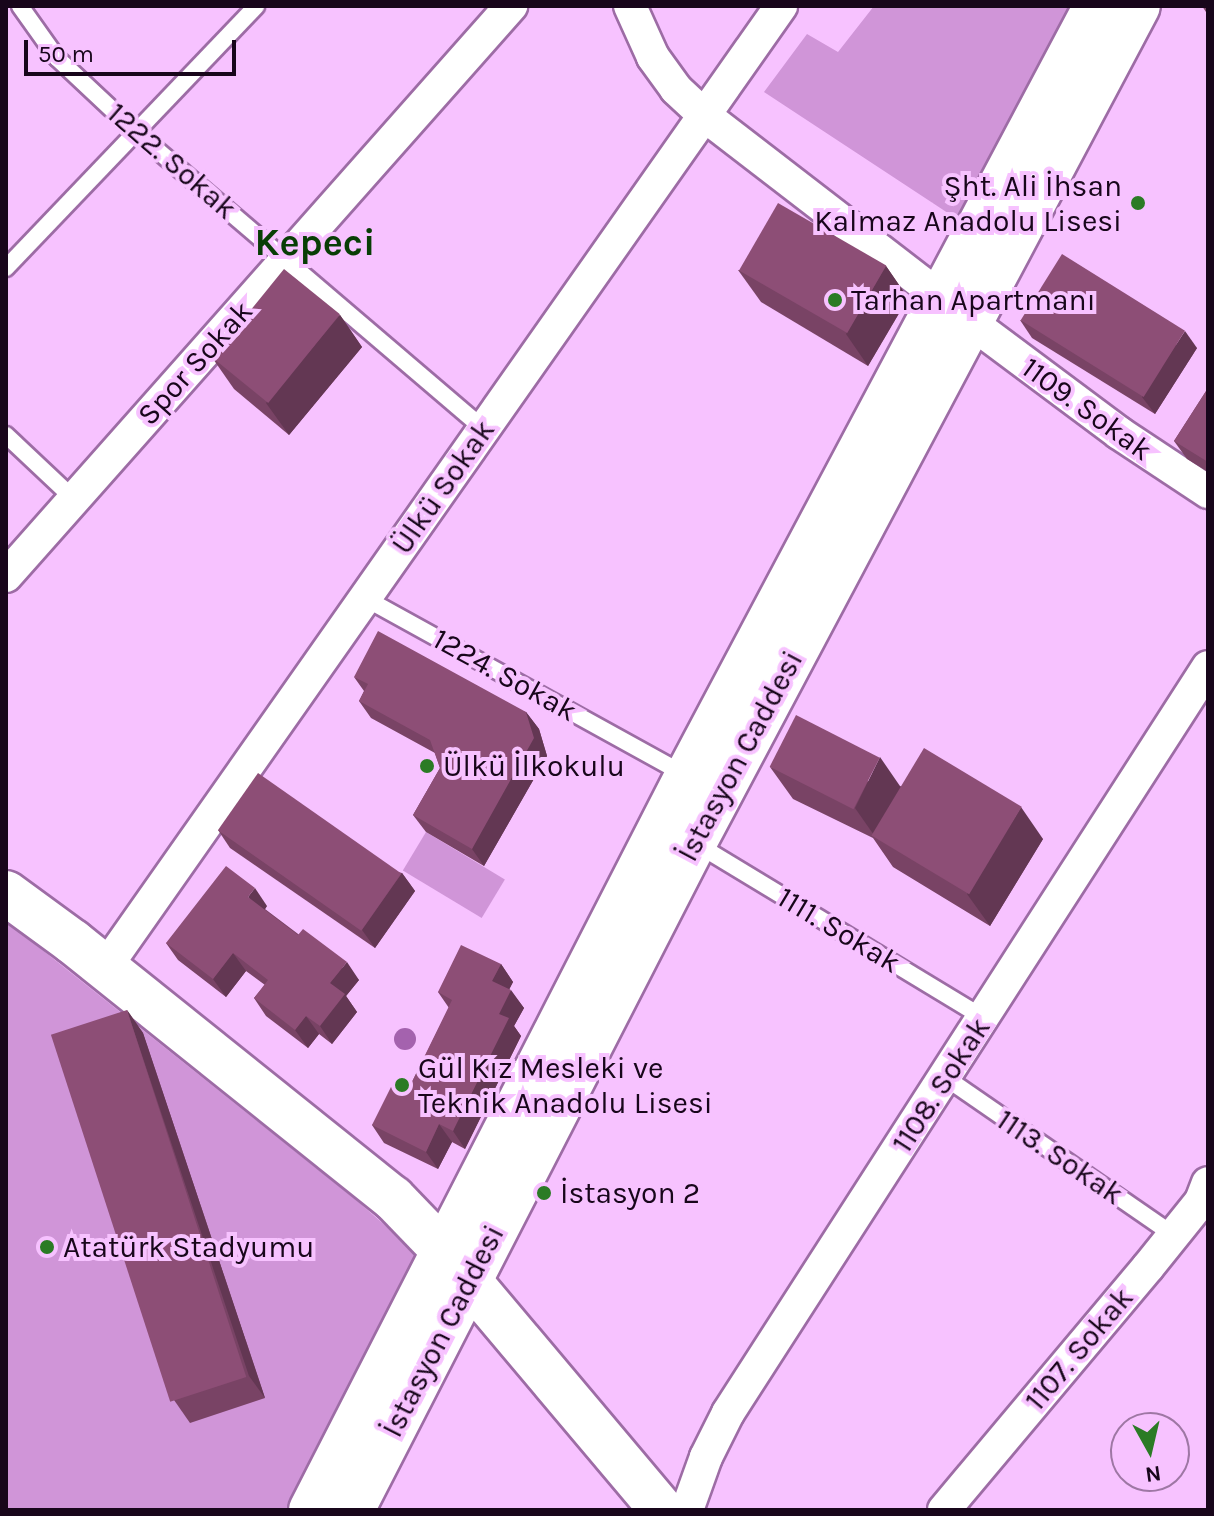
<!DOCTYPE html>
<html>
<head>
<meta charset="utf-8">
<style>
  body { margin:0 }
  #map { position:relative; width:1214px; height:1516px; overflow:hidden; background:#f7c2ff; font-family:Karla,sans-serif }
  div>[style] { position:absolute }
  .green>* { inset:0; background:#d095d8; transform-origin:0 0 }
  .roads { filter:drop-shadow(2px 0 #9d6ca5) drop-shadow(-2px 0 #9d6ca5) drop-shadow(0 2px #9d6ca5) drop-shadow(0 -2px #9d6ca5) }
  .lane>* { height:16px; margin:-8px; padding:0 8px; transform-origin:8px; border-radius:8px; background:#fff }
  .street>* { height:32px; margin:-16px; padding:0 16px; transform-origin:16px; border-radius:16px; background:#fff }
  .secondary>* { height:44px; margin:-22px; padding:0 22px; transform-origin:22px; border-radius:22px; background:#fff }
  .trees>* { width:22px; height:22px; margin:-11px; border-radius:50%; background:#a462ae }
  .wall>* { inset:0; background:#794365 }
  .shaded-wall>* { inset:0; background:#633753 }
  .building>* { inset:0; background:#8d4e76; transform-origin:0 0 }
  .dots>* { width:22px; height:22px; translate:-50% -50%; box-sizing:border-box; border:4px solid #f7c2ff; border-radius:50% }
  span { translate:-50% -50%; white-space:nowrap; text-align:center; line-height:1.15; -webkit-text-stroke:8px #f7c2ff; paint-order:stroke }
  .street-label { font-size:30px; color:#18061b }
  .poi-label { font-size:30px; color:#18061b }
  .right { translate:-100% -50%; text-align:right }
  .left { translate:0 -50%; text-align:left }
  .district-label { font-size:38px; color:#083e05; font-weight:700 }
  .frame { position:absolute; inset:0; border:8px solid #18061b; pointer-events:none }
  .north { position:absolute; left:1110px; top:1412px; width:80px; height:80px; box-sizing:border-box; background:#f7c2ff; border:2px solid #9e77a4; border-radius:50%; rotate:172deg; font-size:22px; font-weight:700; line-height:32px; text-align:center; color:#18061b }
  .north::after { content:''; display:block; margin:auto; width:28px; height:36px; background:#2b7b25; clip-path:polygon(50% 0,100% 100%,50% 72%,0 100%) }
  .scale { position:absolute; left:24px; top:40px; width:212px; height:36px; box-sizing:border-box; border:4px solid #18061b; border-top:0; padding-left:10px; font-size:24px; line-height:28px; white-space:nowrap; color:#18061b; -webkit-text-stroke:6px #f7c2ff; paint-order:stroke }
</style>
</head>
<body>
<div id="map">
  <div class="green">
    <i style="clip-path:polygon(874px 6px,1070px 6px,957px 219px,764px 92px,807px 34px,838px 52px)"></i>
    <i style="left:426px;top:832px;width:92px;height:45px;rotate:31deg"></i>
    <i style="clip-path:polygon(6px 921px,355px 1199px,420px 1256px,292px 1510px,6px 1510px)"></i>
  </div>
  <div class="roads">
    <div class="lane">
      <i style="left:20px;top:6px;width:64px;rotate:54.6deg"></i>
      <i style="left:57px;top:58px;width:108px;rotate:43.1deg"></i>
      <i style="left:136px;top:132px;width:458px;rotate:40.5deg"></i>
      <i style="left:6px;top:268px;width:362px;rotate:-46.3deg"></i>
      <i style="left:6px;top:435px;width:93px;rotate:43.3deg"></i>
      <i style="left:365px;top:598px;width:367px;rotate:28.9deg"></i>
      <i style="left:695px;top:843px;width:338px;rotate:31.2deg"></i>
      <i style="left:946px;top:1078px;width:277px;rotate:34.6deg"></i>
    </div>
    <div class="street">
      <i style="left:630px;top:6px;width:56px;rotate:65.7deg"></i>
      <i style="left:653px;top:57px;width:39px;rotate:54deg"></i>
      <i style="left:676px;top:89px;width:38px;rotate:43deg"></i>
      <i style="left:704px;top:115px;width:298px;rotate:37.6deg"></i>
      <i style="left:969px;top:321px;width:187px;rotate:36.7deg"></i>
      <i style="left:1119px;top:433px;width:107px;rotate:33.5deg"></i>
      <i style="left:6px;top:576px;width:762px;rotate:-48.46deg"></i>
      <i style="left:105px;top:968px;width:1176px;rotate:-54.9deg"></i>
      <i style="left:687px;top:1510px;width:56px;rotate:-70.3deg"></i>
      <i style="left:706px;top:1457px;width:49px;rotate:-63.4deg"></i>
      <i style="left:728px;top:1413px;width:887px;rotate:-57.24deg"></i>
      <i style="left:944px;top:1510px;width:317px;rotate:-50deg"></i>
      <i style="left:1148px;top:1267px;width:85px;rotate:-51.2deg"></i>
      <i style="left:1201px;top:1201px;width:19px;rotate:-69deg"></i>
    </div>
    <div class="secondary">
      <i style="left:6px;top:893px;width:83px;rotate:36.2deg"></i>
      <i style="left:73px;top:942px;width:410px;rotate:38.7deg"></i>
      <i style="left:393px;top:1198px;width:72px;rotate:46.1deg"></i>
      <i style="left:443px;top:1250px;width:340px;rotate:49.9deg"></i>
      <i style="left:311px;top:1510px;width:825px;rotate:-62.88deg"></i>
      <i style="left:687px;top:776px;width:872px;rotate:-62.02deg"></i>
      <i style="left:352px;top:1510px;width:750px;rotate:-62.85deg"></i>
      <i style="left:694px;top:843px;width:947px;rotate:-62.06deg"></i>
    </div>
  </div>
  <div class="trees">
    <i style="left:405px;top:1039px"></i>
  </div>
  <div class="wall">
    <i style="clip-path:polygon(1202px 6px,1208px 6px,1208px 15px)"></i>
    <i style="clip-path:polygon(886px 266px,908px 298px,868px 366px,761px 302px,738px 270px)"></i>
    <i style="clip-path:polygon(340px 315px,362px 347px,289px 435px,234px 389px,211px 356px)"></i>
    <i style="clip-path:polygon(1020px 320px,1197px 348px,1155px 414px,1032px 338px)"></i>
    <i style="clip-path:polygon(1208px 388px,1208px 472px,1187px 459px,1174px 441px)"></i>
    <i style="clip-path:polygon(354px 677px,526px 712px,539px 729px,547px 756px,484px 866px,426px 832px,413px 815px,440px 768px,435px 753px,371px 718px,359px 701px,364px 691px)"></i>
    <i style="clip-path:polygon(770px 767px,900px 786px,1043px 839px,990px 926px,893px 867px,873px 838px,793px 799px)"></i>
    <i style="clip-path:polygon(218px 830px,402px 873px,415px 891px,375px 948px,230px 848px)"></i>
    <i style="clip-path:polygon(267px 906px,265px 909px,359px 980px,346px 996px,357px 1012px,332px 1044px,319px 1034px,308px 1048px,266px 1016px,254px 998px,265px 985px,246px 971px,226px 997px,178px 960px,166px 943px)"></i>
    <i style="clip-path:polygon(501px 964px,513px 982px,509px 989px,524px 1008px,514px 1026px,521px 1036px,465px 1149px,452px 1142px,438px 1169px,384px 1143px,372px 1125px,406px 1094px,449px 1008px,438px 992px)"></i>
    <i style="clip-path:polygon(127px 1010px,143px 1033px,265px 1398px,190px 1423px,174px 1400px)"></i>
  </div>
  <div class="shaded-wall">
    <i style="clip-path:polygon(886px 266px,908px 298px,868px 366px,846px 334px)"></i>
    <i style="clip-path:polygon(340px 315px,362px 347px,289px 435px,266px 403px)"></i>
    <i style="clip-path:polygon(1185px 331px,1197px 348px,1155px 414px,1142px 397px)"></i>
    <i style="clip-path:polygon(526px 712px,539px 729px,547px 756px,484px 866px,472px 849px)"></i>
    <i style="clip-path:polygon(880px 757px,902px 789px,876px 838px,855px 808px)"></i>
    <i style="clip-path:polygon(1021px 807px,1043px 839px,990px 926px,967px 894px)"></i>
    <i style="clip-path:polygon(402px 873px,415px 891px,375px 948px,362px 930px)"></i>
    <i style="clip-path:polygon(255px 888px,267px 906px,261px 915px,248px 897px)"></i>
    <i style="clip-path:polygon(233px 953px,246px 971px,226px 997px,213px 979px)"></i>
    <i style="clip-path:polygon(347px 962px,359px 980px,346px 996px,357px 1012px,332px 1044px,320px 1026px,330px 983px)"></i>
    <i style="clip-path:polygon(501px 964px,513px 982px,505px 998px,492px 981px)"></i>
    <i style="clip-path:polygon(511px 990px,524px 1008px,514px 1026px,521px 1036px,465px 1149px,453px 1131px,499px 1014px)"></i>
    <i style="clip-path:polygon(127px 1010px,143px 1033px,265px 1398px,249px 1376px)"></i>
    <i style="clip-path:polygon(306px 1016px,319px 1034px,308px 1048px,295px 1030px)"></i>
    <i style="clip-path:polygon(439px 1124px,452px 1142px,438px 1169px,426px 1152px)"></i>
  </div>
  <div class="building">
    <i style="left:778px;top:203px;width:125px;height:78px;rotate:30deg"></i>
    <i style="left:1062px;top:254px;width:145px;height:78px;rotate:32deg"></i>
    <i style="left:284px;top:269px;width:72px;height:114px;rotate:39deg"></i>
    <i style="clip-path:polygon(1208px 388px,1208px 462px,1174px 441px)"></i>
    <i style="clip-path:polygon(378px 631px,526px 712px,534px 738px,472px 849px,413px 815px,440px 768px,430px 740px,359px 701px,368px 684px,354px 677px)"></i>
    <i style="left:796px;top:715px;width:94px;height:58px;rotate:27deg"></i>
    <i style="left:924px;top:748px;width:114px;height:102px;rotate:31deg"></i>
    <i style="left:258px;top:773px;width:175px;height:70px;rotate:35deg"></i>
    <i style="clip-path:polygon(226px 866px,255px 888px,248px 897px,298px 935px,303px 929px,347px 962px,330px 983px,345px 994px,320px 1026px,306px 1016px,295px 1030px,254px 998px,268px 980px,233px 953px,213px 979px,166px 943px)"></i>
    <i style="clip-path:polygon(461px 945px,501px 964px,492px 981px,511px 990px,499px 1014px,509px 1018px,453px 1131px,439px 1124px,426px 1152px,372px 1125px,391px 1087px,406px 1094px,452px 1000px,438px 992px)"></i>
    <i style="left:127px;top:1010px;width:386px;height:80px;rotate:72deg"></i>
  </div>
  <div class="dots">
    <i style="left:1138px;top:203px;background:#2b7b25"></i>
    <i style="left:835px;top:300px;background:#2b7b25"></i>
    <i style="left:427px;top:766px;background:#2b7b25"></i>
    <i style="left:402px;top:1085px;background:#2b7b25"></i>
    <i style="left:544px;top:1193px;background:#2b7b25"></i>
    <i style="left:47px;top:1247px;background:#2b7b25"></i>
  </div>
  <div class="street-label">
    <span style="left:172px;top:161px;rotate:41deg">1222. Sokak</span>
    <span style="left:195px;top:363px;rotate:-48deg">Spor Sokak</span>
    <span style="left:1087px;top:409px;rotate:36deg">1109. Sokak</span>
    <span style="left:443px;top:487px;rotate:-55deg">Ülkü Sokak</span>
    <span style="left:505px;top:675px;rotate:29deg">1224. Sokak</span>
    <span style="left:740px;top:756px;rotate:-62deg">İstasyon Caddesi</span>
    <span style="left:839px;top:930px;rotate:31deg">1111. Sokak</span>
    <span style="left:941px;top:1085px;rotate:-57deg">1108. Sokak</span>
    <span style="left:1060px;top:1157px;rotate:34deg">1113. Sokak</span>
    <span style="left:443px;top:1331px;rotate:-63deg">İstasyon Caddesi</span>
    <span style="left:1079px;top:1349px;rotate:-50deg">1107. Sokak</span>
  </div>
  <div class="poi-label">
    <span class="right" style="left:1122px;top:203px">Şht. Ali İhsan<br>Kalmaz Anadolu Lisesi</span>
    <span class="left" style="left:851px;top:300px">Tarhan Apartmanı</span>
    <span class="left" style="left:443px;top:766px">Ülkü İlkokulu</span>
    <span class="left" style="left:418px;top:1085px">Gül Kız Mesleki ve<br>Teknik Anadolu Lisesi</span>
    <span class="left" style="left:560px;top:1193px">İstasyon 2</span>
    <span class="left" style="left:63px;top:1247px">Atatürk Stadyumu</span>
  </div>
  <div class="district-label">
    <span style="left:315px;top:243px">Kepeci</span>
  </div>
  <div class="frame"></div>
  <div class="north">N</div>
  <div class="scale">50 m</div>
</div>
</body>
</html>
